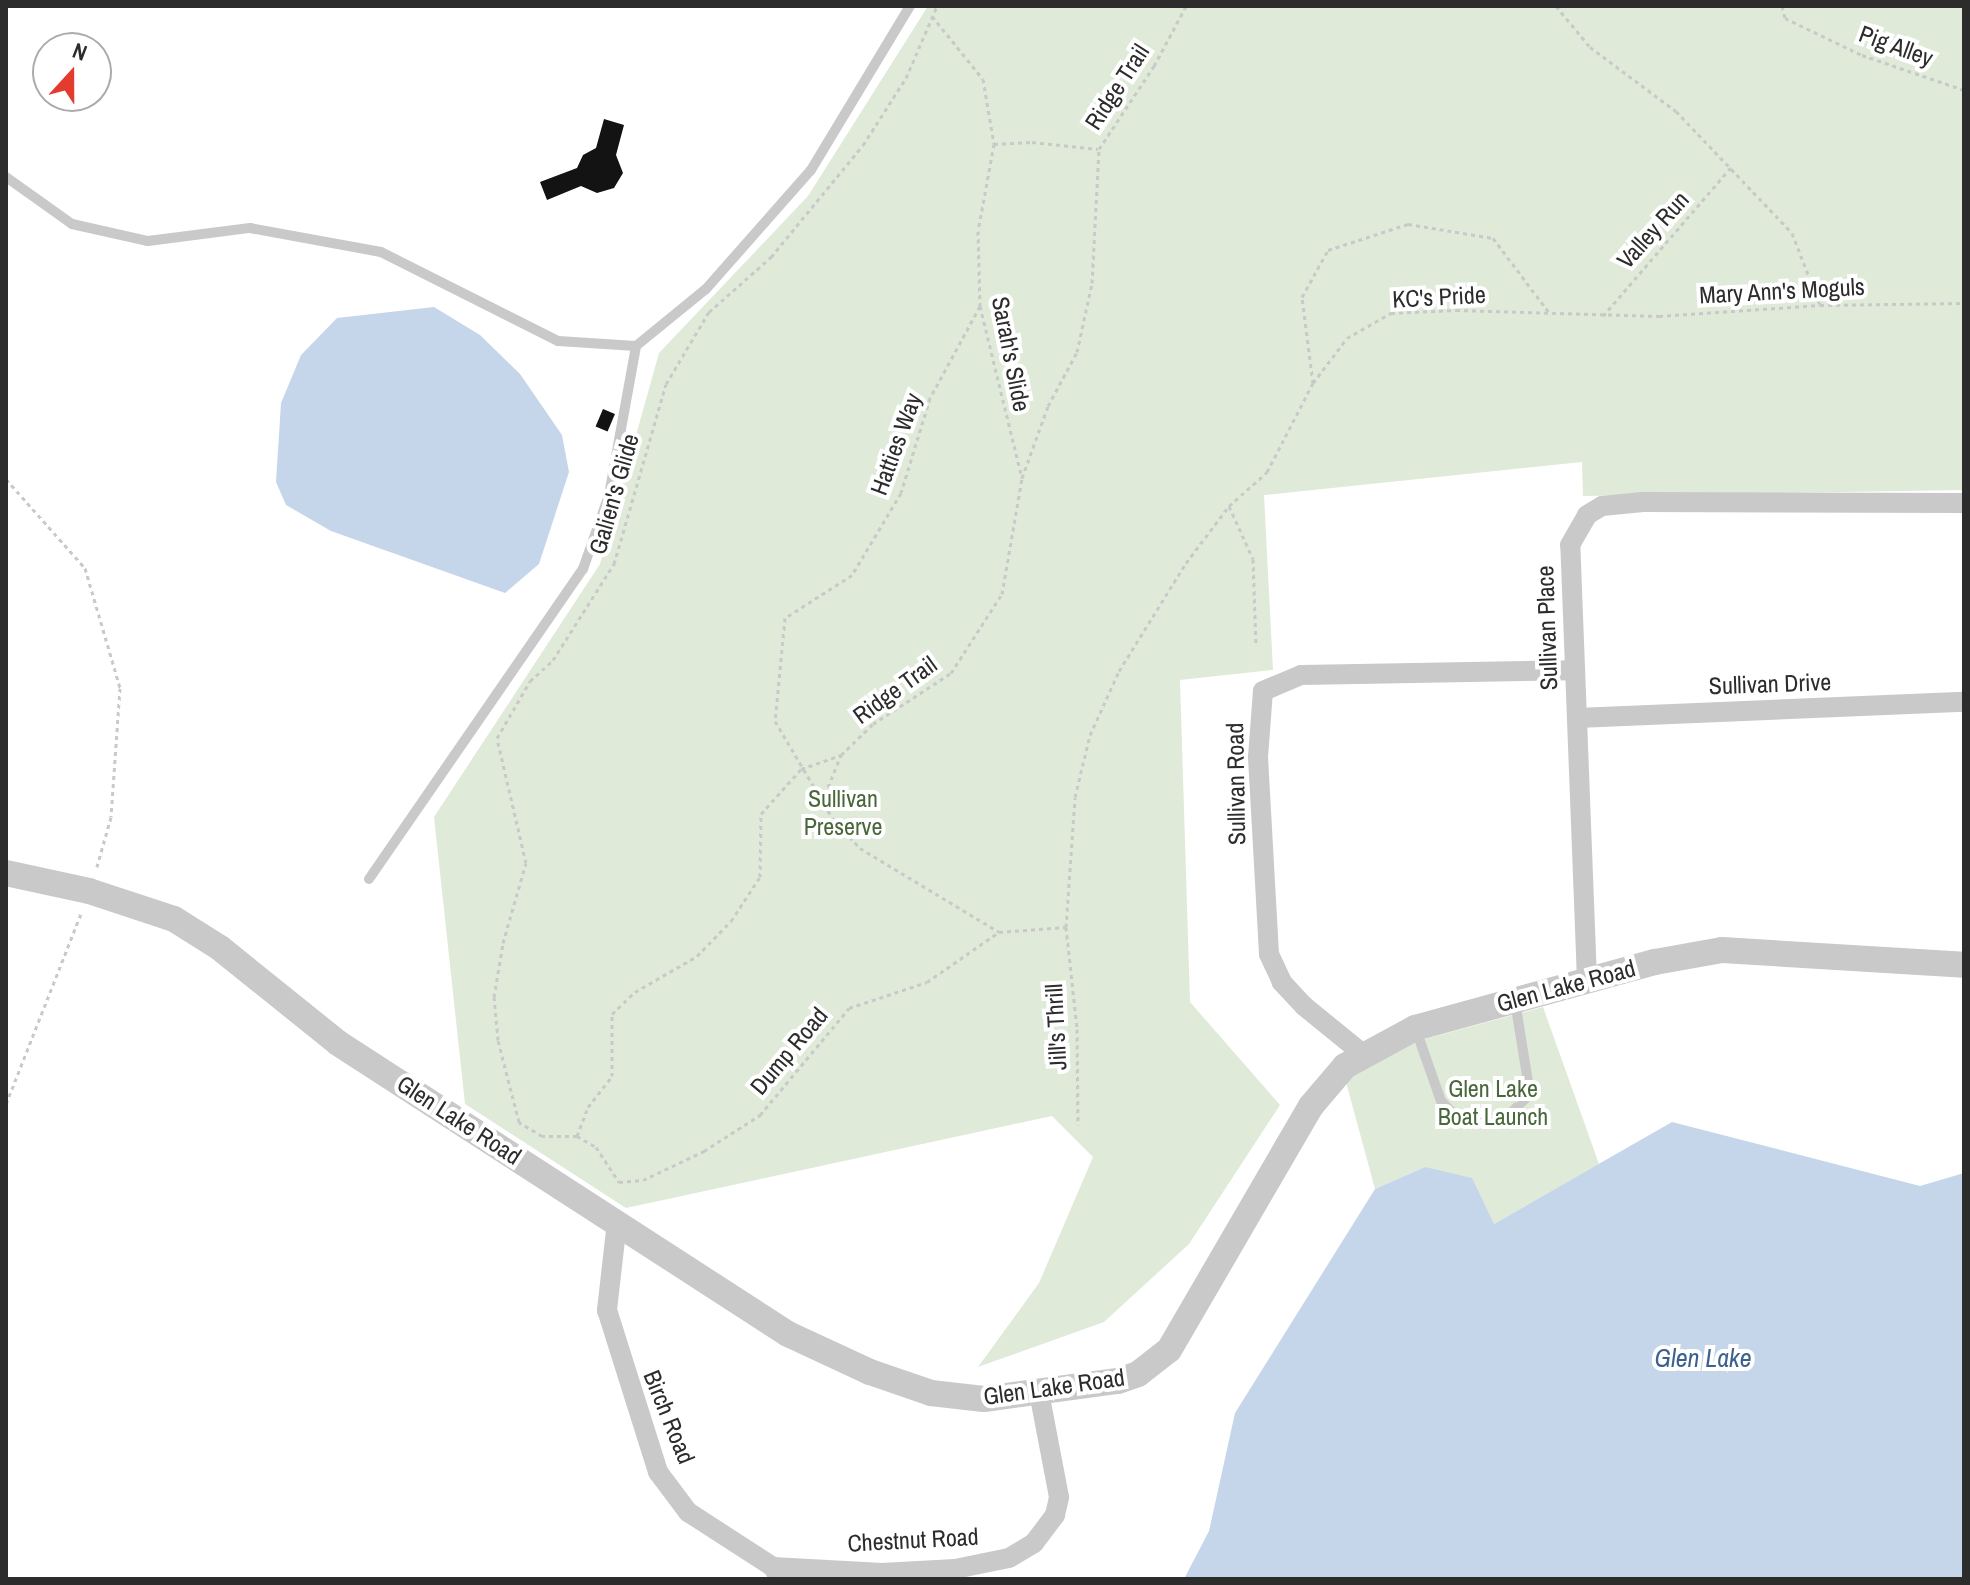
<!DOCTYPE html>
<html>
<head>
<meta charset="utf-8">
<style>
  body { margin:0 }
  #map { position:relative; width:1970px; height:1585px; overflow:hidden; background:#fff; font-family:"Archivo Narrow",sans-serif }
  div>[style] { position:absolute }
  .green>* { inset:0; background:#dfead9 }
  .water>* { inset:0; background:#c5d6ea }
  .building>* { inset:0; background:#131313; transform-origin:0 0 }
  .path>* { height:3px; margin-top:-1.5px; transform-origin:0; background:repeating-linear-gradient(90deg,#c9c9c9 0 4px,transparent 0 8px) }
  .service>* { height:10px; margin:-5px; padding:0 5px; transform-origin:5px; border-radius:5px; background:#c9c9c9 }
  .minor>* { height:20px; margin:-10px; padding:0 10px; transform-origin:10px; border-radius:10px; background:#c9c9c9 }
  .tertiary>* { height:26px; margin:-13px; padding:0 13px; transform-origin:13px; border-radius:13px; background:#c9c9c9 }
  span { translate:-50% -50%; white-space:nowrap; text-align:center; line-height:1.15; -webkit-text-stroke:8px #fff; paint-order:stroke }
  .street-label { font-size:24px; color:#2c2c2c }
  .park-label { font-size:24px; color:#48673a }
  .water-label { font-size:26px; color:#3b618c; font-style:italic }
  .frame { position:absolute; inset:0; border:8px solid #2c2c2c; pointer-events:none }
  .north { position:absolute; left:32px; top:32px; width:80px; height:80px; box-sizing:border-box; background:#fff; border:2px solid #ababab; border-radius:50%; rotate:21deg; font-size:22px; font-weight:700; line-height:32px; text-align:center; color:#2c2c2c }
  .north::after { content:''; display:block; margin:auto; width:28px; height:36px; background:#e33b2e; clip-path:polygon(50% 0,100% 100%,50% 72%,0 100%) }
</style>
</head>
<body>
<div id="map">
  <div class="green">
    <i style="clip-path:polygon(928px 6px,1964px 6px,1964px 490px,1583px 496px,1582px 462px,1264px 495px,1273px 670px,1180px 680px,1190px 1002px,1280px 1105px,1189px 1244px,1104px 1322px,978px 1367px,1039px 1283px,1093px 1157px,1052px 1116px,626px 1208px,465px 1104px,434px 817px,600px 564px,659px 353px,808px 196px)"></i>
    <i style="clip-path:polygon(1543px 1007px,1599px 1164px,1494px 1224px,1425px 1167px,1375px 1189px,1346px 1082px,1362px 1063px,1399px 1046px)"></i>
  </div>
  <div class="water">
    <i style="clip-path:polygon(434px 307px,480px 335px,520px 374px,562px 435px,569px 472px,539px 564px,505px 593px,331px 531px,286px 505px,276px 482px,281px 403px,301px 355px,337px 318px)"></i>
    <i style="clip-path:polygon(1672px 1122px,1920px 1186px,1964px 1173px,1964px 1579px,1184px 1579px,1209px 1531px,1235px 1413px,1375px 1189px,1425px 1167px,1472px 1178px,1494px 1224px)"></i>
  </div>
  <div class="building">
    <i style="clip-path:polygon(604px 119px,624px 125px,616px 155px,623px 173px,614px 188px,597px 193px,581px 186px,547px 200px,540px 182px,577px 168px,583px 155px,596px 148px)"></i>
    <i style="left:603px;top:409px;width:13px;height:19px;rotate:23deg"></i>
  </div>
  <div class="path">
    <i style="left:1556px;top:6px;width:53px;rotate:50.3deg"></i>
    <i style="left:1590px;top:47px;width:107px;rotate:36.7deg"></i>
    <i style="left:1676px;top:111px;width:168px;rotate:46.4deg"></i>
    <i style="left:1792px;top:233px;width:77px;rotate:68.7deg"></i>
    <i style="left:1782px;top:6px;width:12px;rotate:76deg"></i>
    <i style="left:1785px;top:18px;width:85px;rotate:25.7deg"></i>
    <i style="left:1862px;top:55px;width:108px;rotate:18.9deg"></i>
    <i style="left:932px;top:16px;width:81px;rotate:51deg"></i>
    <i style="left:983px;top:79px;width:66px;rotate:80.4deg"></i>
    <i style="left:994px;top:144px;width:88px;rotate:100.4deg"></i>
    <i style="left:978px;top:231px;width:75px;rotate:88.5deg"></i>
    <i style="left:980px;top:306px;width:177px;rotate:76.3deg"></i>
    <i style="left:994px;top:144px;width:38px;rotate:-3deg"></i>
    <i style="left:1032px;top:142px;width:66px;rotate:6.1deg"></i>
    <i style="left:980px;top:306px;width:105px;rotate:118.5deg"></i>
    <i style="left:930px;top:398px;width:99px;rotate:107deg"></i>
    <i style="left:901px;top:493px;width:96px;rotate:120.9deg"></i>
    <i style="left:852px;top:575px;width:80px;rotate:147.3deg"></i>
    <i style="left:785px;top:618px;width:103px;rotate:95.5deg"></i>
    <i style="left:775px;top:721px;width:114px;rotate:59.4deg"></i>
    <i style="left:833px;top:819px;width:40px;rotate:47deg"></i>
    <i style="left:860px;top:848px;width:162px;rotate:31.1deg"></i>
    <i style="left:1603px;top:316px;width:196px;rotate:-49.3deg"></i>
    <i style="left:1313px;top:383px;width:87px;rotate:-97.3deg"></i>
    <i style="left:1302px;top:297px;width:54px;rotate:-61deg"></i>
    <i style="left:1328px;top:250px;width:84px;rotate:-18deg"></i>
    <i style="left:1408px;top:224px;width:86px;rotate:9.4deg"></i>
    <i style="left:1493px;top:238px;width:96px;rotate:53deg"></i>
    <i style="left:6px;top:479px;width:119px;rotate:48.4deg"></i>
    <i style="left:85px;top:568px;width:125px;rotate:73.7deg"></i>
    <i style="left:120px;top:688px;width:129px;rotate:94deg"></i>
    <i style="left:111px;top:817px;width:55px;rotate:105.8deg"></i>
    <i style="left:1229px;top:506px;width:58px;rotate:65.6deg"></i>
    <i style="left:1253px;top:559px;width:85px;rotate:88deg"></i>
    <i style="left:822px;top:802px;width:51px;rotate:-68deg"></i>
    <i style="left:1066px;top:927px;width:103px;rotate:83.8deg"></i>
    <i style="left:1077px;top:1029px;width:96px;rotate:89.4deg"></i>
    <i style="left:999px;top:932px;width:67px;rotate:-4.3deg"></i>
    <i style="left:1066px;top:927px;width:130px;rotate:-86deg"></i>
    <i style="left:1075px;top:797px;width:64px;rotate:-76.4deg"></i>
    <i style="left:1090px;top:735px;width:70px;rotate:-65.6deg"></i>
    <i style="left:1119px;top:671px;width:127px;rotate:-58.2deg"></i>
    <i style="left:1186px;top:563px;width:71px;rotate:-53deg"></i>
    <i style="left:1229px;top:506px;width:51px;rotate:-41.8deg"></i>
    <i style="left:1267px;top:472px;width:100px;rotate:-62.7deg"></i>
    <i style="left:1313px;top:383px;width:56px;rotate:-52.9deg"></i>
    <i style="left:1347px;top:338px;width:51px;rotate:-29.6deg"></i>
    <i style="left:1391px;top:313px;width:65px;rotate:-2.6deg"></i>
    <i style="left:1456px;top:310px;width:203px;rotate:1.7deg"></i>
    <i style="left:1659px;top:316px;width:161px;rotate:-3.9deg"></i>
    <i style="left:1820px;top:305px;width:144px;rotate:-0.8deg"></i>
    <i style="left:6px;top:1104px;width:207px;rotate:-68.5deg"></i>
    <i style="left:577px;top:1136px;width:31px;rotate:-69deg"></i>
    <i style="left:588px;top:1107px;width:39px;rotate:-52deg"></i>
    <i style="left:612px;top:1076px;width:62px;rotate:-90deg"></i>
    <i style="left:612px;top:1014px;width:32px;rotate:-44deg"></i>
    <i style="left:635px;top:992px;width:72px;rotate:-30.1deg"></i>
    <i style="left:697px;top:956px;width:49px;rotate:-45.8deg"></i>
    <i style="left:731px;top:921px;width:53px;rotate:-56.6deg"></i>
    <i style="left:760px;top:877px;width:63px;rotate:-89.1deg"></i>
    <i style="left:761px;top:814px;width:60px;rotate:-48.4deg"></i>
    <i style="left:801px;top:769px;width:42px;rotate:-19.3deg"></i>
    <i style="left:841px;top:755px;width:45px;rotate:-44.1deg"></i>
    <i style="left:873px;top:724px;width:93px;rotate:-33.2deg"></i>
    <i style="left:951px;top:673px;width:94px;rotate:-57.2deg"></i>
    <i style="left:1002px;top:594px;width:118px;rotate:-80.2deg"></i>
    <i style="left:1022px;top:478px;width:77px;rotate:-70.1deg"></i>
    <i style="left:1048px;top:406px;width:61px;rotate:-61.8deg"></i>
    <i style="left:1077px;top:352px;width:71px;rotate:-77.7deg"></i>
    <i style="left:1092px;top:283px;width:134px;rotate:-87deg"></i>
    <i style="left:1099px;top:149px;width:100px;rotate:-56.5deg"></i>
    <i style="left:1154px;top:66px;width:68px;rotate:-61.9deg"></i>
    <i style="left:577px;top:1136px;width:35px;rotate:180deg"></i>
    <i style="left:542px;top:1136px;width:27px;rotate:-149deg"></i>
    <i style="left:519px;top:1122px;width:85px;rotate:-104.4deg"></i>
    <i style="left:498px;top:1040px;width:43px;rotate:-95.3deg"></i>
    <i style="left:494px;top:997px;width:55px;rotate:-80.5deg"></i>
    <i style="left:503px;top:943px;width:83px;rotate:-74deg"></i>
    <i style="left:526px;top:863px;width:128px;rotate:-103.1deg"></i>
    <i style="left:497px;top:738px;width:66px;rotate:-59.9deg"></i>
    <i style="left:530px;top:681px;width:31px;rotate:-42deg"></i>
    <i style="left:553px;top:660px;width:114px;rotate:-57.6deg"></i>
    <i style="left:614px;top:564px;width:187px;rotate:-73.9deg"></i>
    <i style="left:666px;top:384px;width:84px;rotate:-59.2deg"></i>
    <i style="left:709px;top:312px;width:83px;rotate:-41.6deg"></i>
    <i style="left:771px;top:257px;width:145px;rotate:-50.6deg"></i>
    <i style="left:863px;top:145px;width:80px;rotate:-57.3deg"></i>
    <i style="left:906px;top:78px;width:78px;rotate:-66.7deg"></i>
    <i style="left:577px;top:1136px;width:22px;rotate:30deg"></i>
    <i style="left:596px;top:1147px;width:42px;rotate:56.7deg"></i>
    <i style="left:619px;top:1182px;width:24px;rotate:-5deg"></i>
    <i style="left:643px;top:1180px;width:68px;rotate:-25.4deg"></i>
    <i style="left:704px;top:1151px;width:67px;rotate:-32.7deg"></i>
    <i style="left:760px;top:1115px;width:139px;rotate:-50.2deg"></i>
    <i style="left:849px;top:1008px;width:82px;rotate:-18.4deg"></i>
    <i style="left:927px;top:982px;width:88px;rotate:-34.8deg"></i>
  </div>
  <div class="service">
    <i style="left:6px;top:177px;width:81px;rotate:35.5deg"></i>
    <i style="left:72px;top:224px;width:78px;rotate:12.6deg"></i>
    <i style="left:148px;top:241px;width:103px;rotate:-7.3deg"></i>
    <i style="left:250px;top:228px;width:133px;rotate:10.4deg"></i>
    <i style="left:381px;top:252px;width:198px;rotate:26.7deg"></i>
    <i style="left:558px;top:341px;width:78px;rotate:3.7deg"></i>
    <i style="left:369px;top:879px;width:377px;rotate:-55.4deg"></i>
    <i style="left:583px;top:569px;width:78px;rotate:-70.6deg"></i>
    <i style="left:609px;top:495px;width:151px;rotate:-79.7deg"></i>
    <i style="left:636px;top:346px;width:90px;rotate:-39.2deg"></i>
    <i style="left:706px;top:289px;width:159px;rotate:-48.6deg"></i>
    <i style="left:811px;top:170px;width:192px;rotate:-58.9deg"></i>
    <i style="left:1416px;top:1030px;width:75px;rotate:70.6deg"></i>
    <i style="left:1441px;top:1101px;width:25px;rotate:45deg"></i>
    <i style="left:1459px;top:1119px;width:35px;rotate:-2deg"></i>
    <i style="left:1494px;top:1118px;width:18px;rotate:-16deg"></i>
    <i style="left:1511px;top:1113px;width:27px;rotate:-45deg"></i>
    <i style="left:1530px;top:1094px;width:94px;rotate:-99.2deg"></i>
  </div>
  <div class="minor">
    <i style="left:1577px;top:718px;width:387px;rotate:-2.4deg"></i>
    <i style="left:1587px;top:980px;width:435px;rotate:-92.2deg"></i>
    <i style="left:1570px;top:545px;width:34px;rotate:-60deg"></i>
    <i style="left:1587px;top:515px;width:17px;rotate:-31deg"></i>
    <i style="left:1602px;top:506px;width:41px;rotate:-5.6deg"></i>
    <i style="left:1643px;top:502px;width:321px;rotate:0.2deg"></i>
    <i style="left:1363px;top:1054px;width:76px;rotate:-140.9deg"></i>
    <i style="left:1304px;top:1006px;width:33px;rotate:-133deg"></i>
    <i style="left:1282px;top:982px;width:31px;rotate:-115deg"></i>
    <i style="left:1269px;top:954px;width:197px;rotate:-93.2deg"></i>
    <i style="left:1258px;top:757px;width:66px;rotate:-85.7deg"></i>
    <i style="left:1263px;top:691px;width:41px;rotate:-22.8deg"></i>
    <i style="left:1301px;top:675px;width:274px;rotate:-1deg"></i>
    <i style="left:617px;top:1222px;width:89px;rotate:96.5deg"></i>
    <i style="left:607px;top:1310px;width:170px;rotate:72.5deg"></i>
    <i style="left:658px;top:1472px;width:50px;rotate:53.1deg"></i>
    <i style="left:688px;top:1512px;width:101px;rotate:32.9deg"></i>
    <i style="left:773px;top:1567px;width:14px;rotate:60deg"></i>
    <i style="left:773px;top:1567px;width:109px;rotate:3.2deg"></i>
    <i style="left:882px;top:1573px;width:73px;rotate:-3.1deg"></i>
    <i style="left:955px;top:1569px;width:55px;rotate:-11.5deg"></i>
    <i style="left:1009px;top:1558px;width:29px;rotate:-31deg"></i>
    <i style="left:1034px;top:1543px;width:35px;rotate:-53deg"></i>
    <i style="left:1055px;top:1515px;width:18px;rotate:-77deg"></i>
    <i style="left:1059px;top:1497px;width:107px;rotate:-100.8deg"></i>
  </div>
  <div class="tertiary">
    <i style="left:6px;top:873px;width:85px;rotate:12.2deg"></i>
    <i style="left:89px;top:891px;width:89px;rotate:18.2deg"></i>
    <i style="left:174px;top:919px;width:54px;rotate:32.2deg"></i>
    <i style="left:220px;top:948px;width:151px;rotate:38.8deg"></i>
    <i style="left:338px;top:1043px;width:536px;rotate:32.89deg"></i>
    <i style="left:788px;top:1334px;width:90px;rotate:24.9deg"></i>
    <i style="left:870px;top:1372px;width:65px;rotate:19deg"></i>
    <i style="left:931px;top:1393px;width:53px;rotate:6.5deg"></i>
    <i style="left:984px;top:1399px;width:135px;rotate:-7.7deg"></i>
    <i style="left:1118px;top:1381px;width:21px;rotate:-19deg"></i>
    <i style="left:1138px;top:1374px;width:39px;rotate:-38deg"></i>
    <i style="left:1169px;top:1350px;width:282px;rotate:-59.8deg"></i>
    <i style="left:1311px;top:1106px;width:52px;rotate:-49.6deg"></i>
    <i style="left:1345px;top:1066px;width:80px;rotate:-28.5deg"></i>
    <i style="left:1415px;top:1028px;width:249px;rotate:-15.4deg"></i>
    <i style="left:1655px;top:962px;width:68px;rotate:-10.2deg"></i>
    <i style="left:1722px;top:950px;width:242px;rotate:3.5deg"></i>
  </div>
  <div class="street-label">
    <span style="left:1896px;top:46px;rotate:20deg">Pig Alley</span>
    <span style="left:1117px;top:87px;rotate:-57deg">Ridge Trail</span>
    <span style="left:1653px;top:230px;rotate:-48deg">Valley Run</span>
    <span style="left:1782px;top:291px;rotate:-3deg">Mary Ann's Moguls</span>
    <span style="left:1439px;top:297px;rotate:-3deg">KC's Pride</span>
    <span style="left:1011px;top:354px;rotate:79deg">Sarah's Slide</span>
    <span style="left:896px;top:444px;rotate:-70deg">Hatties Way</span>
    <span style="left:614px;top:494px;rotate:-74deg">Galien's Glide</span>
    <span style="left:1547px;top:628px;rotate:-92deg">Sullivan Place</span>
    <span style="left:1770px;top:684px;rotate:-2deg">Sullivan Drive</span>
    <span style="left:895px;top:690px;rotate:-36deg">Ridge Trail</span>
    <span style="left:1236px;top:784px;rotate:-91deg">Sullivan Road</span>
    <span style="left:1566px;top:986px;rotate:-15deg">Glen Lake Road</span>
    <span style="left:1056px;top:1027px;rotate:-93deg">Jill's Thrill</span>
    <span style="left:789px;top:1051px;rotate:-50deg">Dump Road</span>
    <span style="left:459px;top:1120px;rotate:33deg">Glen Lake Road</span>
    <span style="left:1054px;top:1387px;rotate:-8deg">Glen Lake Road</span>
    <span style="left:669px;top:1417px;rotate:68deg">Birch Road</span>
    <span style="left:913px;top:1540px;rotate:-3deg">Chestnut Road</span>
  </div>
  <div class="park-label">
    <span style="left:843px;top:813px">Sullivan<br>Preserve</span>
    <span style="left:1493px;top:1103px">Glen Lake<br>Boat Launch</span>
  </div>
  <div class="water-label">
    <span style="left:1703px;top:1358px">Glen Lake</span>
  </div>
  <div class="frame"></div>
  <div class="north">N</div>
</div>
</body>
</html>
